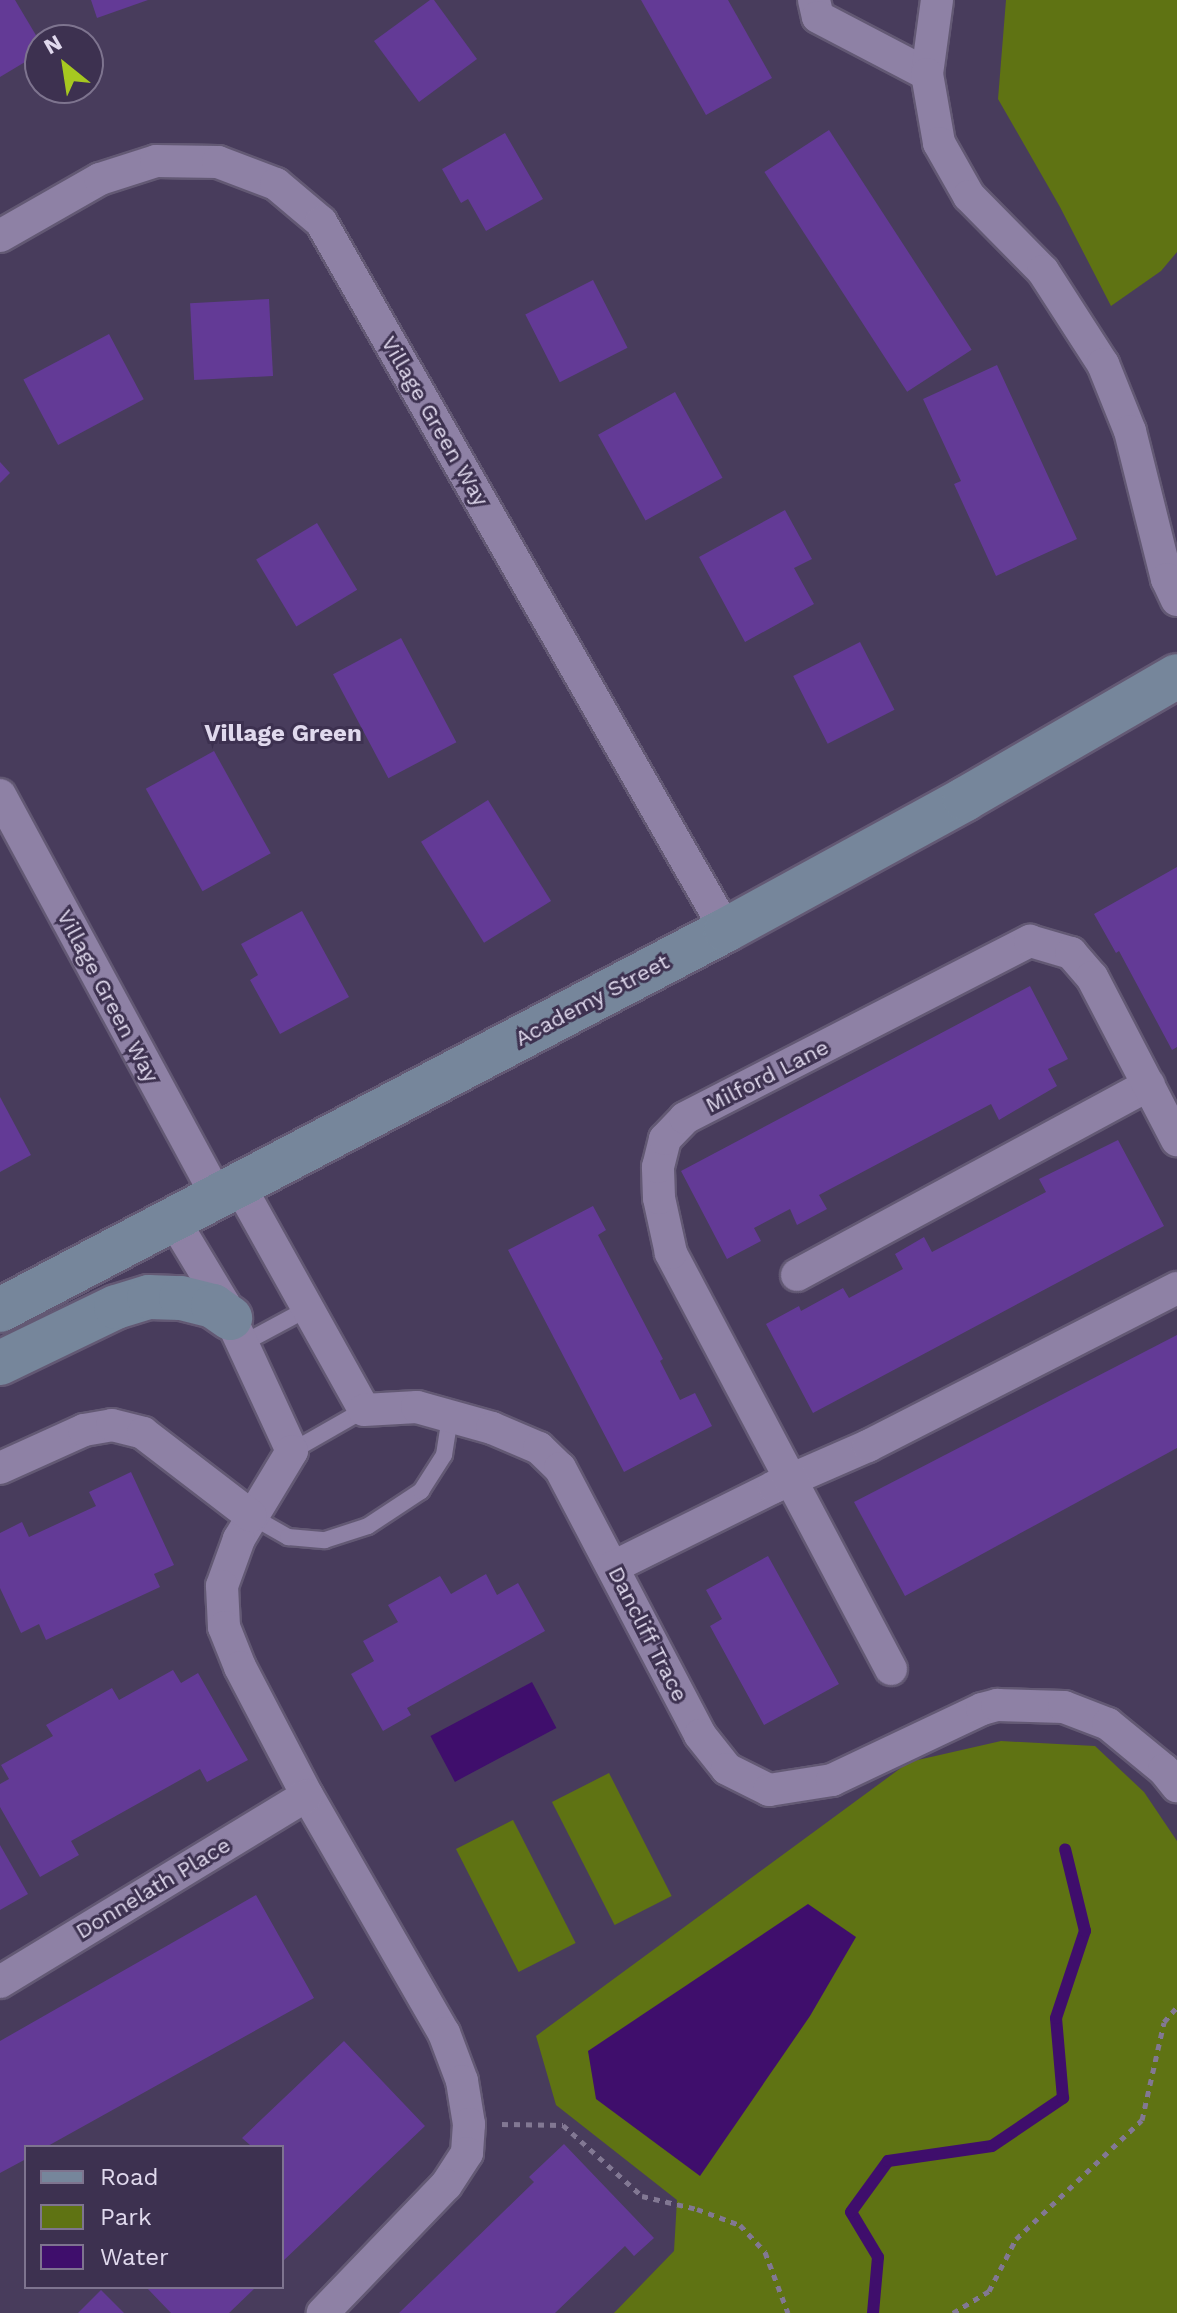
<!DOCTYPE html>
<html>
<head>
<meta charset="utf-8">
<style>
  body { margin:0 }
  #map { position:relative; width:1177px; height:2313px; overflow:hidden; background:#483c5c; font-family:"Work Sans",sans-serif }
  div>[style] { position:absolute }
  .green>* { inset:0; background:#5f7313; transform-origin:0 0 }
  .water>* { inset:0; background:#3f0e6c; transform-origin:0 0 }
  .stream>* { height:12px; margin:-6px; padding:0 6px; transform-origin:6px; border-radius:6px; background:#3f0e6c }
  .building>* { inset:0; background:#633a96; transform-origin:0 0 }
  .path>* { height:5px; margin-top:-2.5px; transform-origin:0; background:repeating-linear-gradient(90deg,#827893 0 6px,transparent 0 12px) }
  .roads { filter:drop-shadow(2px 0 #635974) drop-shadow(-2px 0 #635974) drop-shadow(0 2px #635974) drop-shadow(0 -2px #635974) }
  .lane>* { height:16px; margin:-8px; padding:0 8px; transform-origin:8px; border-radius:8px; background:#8e81a5 }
  .street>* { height:32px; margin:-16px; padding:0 16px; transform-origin:16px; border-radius:16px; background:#8e81a5 }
  .secondary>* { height:44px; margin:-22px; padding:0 22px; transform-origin:22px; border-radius:22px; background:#76869b }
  span { translate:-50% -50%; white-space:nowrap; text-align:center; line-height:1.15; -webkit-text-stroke:6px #3d3150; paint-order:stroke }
  .street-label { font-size:22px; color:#e0d9ed }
  .neighbourhood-label { font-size:24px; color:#e0d9ed; font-weight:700 }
  .legend { position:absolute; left:24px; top:2145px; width:260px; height:144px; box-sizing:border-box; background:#3d3150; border:2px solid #7e748f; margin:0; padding:10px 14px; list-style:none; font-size:24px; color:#e0d9ed }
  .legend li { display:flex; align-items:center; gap:16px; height:40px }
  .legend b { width:40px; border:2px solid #7e748f }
  .north { position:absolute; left:24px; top:24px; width:80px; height:80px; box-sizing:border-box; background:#3d3150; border:2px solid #7e748f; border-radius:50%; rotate:330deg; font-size:22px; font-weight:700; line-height:32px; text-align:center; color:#e0d9ed }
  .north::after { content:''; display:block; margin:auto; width:28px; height:36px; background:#a6c820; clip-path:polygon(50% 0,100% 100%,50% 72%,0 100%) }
</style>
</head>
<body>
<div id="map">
  <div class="green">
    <i style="clip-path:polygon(1006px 0,1177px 0,1177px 252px,1161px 271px,1111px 306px,1060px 207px,998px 99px)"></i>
    <i style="clip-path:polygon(1001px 1741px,1095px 1746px,1144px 1792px,1177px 1841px,1177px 2313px,614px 2313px,674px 2251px,677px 2200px,556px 2105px,536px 2036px,909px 1762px)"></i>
    <i style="left:609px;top:1773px;width:138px;height:64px;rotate:63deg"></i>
    <i style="left:513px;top:1820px;width:138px;height:64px;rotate:63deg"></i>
  </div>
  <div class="water">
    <i style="left:532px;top:1682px;width:52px;height:115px;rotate:62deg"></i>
    <i style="clip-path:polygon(808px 1904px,856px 1937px,810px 2016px,700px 2176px,596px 2099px,588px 2051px)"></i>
  </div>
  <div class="stream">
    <i style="left:873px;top:2313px;width:56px;rotate:-84.9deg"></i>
    <i style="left:878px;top:2257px;width:52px;rotate:-121deg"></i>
    <i style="left:851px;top:2212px;width:63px;rotate:-54deg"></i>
    <i style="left:888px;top:2161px;width:105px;rotate:-8.2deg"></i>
    <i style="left:992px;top:2146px;width:86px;rotate:-34.1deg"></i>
    <i style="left:1063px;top:2098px;width:80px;rotate:-95deg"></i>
    <i style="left:1056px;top:2018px;width:92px;rotate:-71.6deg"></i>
    <i style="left:1085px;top:1931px;width:84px;rotate:-103.7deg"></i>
  </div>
  <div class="building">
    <i style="clip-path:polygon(0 0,15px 0,40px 42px,40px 53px,0 77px)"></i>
    <i style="clip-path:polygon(91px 0,148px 0,97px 18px)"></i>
    <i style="clip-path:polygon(430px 0,434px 0,477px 59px,419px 102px,374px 41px)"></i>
    <i style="clip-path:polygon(641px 0,728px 0,772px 78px,706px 115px)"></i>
    <i style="left:829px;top:130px;width:262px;height:77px;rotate:57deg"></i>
    <i style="clip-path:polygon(505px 133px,543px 199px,486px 231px,468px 199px,461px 203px,442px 169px)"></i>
    <i style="left:593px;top:280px;width:76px;height:76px;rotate:63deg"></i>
    <i style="left:269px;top:299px;width:77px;height:79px;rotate:87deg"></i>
    <i style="left:109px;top:334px;width:74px;height:97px;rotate:62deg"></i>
    <i style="clip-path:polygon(997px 365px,1077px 539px,996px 576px,954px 484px,961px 481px,923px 399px)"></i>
    <i style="left:675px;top:392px;width:98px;height:88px;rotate:61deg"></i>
    <i style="clip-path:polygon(0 462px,10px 473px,0 483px)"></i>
    <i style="clip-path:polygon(785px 510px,812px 559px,794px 568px,814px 604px,745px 642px,699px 557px)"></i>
    <i style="left:317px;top:523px;width:78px;height:71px;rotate:59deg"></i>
    <i style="left:401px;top:638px;width:118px;height:77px;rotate:62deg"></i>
    <i style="left:860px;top:642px;width:76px;height:75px;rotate:63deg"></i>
    <i style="left:214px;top:751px;width:117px;height:78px;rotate:61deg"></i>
    <i style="left:488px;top:800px;width:119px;height:79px;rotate:58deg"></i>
    <i style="clip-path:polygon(1177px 867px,1177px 1047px,1172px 1050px,1119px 951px,1116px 953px,1094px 914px)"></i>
    <i style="clip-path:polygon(302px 911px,349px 997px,280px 1034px,250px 980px,258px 975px,241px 944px)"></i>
    <i style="clip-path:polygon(1030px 986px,1068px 1059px,1048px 1069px,1057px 1086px,999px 1120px,991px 1104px,819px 1195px,827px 1209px,797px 1225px,790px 1209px,754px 1228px,761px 1241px,727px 1259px,681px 1171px)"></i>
    <i style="clip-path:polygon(0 1097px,31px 1155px,0 1172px)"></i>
    <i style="clip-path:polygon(1118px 1140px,1164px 1226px,813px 1413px,766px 1324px,799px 1306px,801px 1311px,843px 1288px,849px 1298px,903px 1269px,895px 1254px,924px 1237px,932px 1252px,1046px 1192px,1039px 1179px)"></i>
    <i style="clip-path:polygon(593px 1206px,606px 1230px,598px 1235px,663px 1359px,660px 1361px,680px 1400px,695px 1393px,712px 1426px,624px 1472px,508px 1250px)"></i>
    <i style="clip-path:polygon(1177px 1335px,1177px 1448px,905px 1596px,854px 1502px)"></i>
    <i style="clip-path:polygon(131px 1472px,174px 1565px,154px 1574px,160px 1587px,46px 1640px,39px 1624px,21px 1633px,0 1588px,0 1533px,22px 1522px,29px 1537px,96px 1506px,89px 1492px)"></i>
    <i style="clip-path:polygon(768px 1556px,839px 1684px,764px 1725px,710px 1626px,722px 1619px,706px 1590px)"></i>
    <i style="clip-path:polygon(486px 1574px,497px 1595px,518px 1583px,545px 1631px,407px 1708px,411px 1715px,383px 1731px,351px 1674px,374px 1661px,363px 1641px,398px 1622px,388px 1605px,440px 1576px,451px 1594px)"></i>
    <i style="clip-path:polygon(173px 1670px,181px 1683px,198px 1673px,248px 1760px,207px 1782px,200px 1769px,71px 1841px,79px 1855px,40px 1877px,0 1807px,0 1784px,9px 1779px,1px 1765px,53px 1736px,46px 1725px,112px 1688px,119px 1700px)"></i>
    <i style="clip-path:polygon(0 1845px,28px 1894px,0 1910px)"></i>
    <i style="clip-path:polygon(256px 1895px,314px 1998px,46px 2147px,26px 2147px,26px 2159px,0 2173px,0 2041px)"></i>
    <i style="clip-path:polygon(344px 2041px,425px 2126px,282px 2262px,282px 2147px,247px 2147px,250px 2145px,242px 2138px)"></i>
    <i style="clip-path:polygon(564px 2144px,654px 2238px,634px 2256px,625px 2246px,555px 2313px,399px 2313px,534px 2182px,529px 2177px)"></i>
    <i style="clip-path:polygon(146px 2287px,256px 2287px,229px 2313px,171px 2313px)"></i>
    <i style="clip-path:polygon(101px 2290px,124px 2313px,78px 2313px)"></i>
  </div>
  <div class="path">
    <i style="left:502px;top:2124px;width:61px;rotate:0.9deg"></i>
    <i style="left:563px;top:2125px;width:106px;rotate:41.9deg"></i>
    <i style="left:642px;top:2196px;width:57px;rotate:13.3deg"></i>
    <i style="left:697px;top:2209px;width:46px;rotate:20.4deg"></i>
    <i style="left:740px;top:2225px;width:37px;rotate:47deg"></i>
    <i style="left:765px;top:2252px;width:65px;rotate:69.3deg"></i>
    <i style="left:953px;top:2313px;width:42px;rotate:-31.4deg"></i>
    <i style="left:989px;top:2291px;width:59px;rotate:-62.6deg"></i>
    <i style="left:1016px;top:2239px;width:173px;rotate:-43.4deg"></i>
    <i style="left:1142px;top:2120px;width:100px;rotate:-77.3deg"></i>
    <i style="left:1164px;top:2022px;width:20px;rotate:-49deg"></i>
  </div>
  <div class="roads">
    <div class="lane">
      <i style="left:242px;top:1344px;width:74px;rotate:-28.3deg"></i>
      <i style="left:292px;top:1451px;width:83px;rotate:-29.7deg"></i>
      <i style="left:251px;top:1516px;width:43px;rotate:29.6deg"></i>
      <i style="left:288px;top:1537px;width:37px;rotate:5deg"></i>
      <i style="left:325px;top:1540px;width:45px;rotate:-18deg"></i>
      <i style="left:368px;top:1526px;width:64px;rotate:-33.4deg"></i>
      <i style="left:421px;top:1491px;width:43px;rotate:-57.4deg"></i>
      <i style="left:444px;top:1455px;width:39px;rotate:-81deg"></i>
    </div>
    <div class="street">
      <i style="left:814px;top:0;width:17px;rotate:77deg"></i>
      <i style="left:818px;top:17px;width:123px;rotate:27.6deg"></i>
      <i style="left:937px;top:0;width:75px;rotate:97.7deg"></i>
      <i style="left:927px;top:74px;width:70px;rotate:80.1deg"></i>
      <i style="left:939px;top:143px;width:61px;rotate:60.5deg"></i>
      <i style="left:969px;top:196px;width:105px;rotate:45.4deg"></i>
      <i style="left:1043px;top:271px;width:111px;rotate:57.2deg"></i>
      <i style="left:1103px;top:364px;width:72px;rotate:68.1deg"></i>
      <i style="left:1130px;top:431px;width:153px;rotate:76deg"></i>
      <i style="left:1167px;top:579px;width:23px;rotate:65deg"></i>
      <i style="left:0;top:236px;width:115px;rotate:-29.7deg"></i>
      <i style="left:100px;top:179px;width:59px;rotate:-17.8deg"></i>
      <i style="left:156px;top:161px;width:62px;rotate:0.9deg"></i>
      <i style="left:218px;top:162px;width:62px;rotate:20.8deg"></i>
      <i style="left:276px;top:184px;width:59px;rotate:40.2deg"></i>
      <i style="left:321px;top:222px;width:816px;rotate:60.23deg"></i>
      <i style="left:0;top:795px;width:456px;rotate:61.6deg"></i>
      <i style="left:239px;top:1185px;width:257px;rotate:60.9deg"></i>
      <i style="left:364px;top:1410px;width:53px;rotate:-3.2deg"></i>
      <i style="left:417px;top:1407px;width:78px;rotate:15.6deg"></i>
      <i style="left:492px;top:1428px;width:51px;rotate:23.1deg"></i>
      <i style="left:539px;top:1448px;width:29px;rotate:44deg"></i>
      <i style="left:560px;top:1468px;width:301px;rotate:62.3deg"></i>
      <i style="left:700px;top:1735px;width:43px;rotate:51.5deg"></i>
      <i style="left:727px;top:1769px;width:47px;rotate:26.6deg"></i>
      <i style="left:769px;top:1790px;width:64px;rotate:-9deg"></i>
      <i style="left:832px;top:1780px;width:166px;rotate:-25.3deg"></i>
      <i style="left:982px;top:1709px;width:16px;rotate:-15deg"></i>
      <i style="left:997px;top:1705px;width:67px;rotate:1.7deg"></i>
      <i style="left:1064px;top:1707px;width:47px;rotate:21.1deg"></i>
      <i style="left:1108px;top:1724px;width:72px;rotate:39.4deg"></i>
      <i style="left:1164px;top:1770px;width:21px;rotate:51deg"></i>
      <i style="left:173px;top:1219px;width:99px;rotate:59deg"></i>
      <i style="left:224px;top:1304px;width:162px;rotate:65.2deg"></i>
      <i style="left:292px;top:1451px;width:103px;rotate:121.1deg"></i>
      <i style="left:239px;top:1539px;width:50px;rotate:109.9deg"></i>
      <i style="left:222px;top:1586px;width:41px;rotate:87.2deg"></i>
      <i style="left:224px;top:1627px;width:43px;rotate:68.2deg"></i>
      <i style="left:240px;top:1667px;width:144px;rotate:62.4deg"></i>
      <i style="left:307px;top:1795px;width:275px;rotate:60.1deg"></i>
      <i style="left:444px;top:2033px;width:51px;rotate:69.4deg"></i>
      <i style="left:462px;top:2081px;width:44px;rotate:80.8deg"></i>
      <i style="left:469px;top:2124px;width:29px;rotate:94deg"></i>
      <i style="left:467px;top:2153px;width:38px;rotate:123deg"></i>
      <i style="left:446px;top:2185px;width:178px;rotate:133.9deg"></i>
      <i style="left:797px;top:1275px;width:400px;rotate:-28.4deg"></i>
      <i style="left:0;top:1468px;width:92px;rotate:-24.3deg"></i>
      <i style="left:84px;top:1430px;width:28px;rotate:-10deg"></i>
      <i style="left:112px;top:1425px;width:32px;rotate:14deg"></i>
      <i style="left:143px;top:1433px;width:136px;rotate:37.5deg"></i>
      <i style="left:613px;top:1567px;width:180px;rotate:-26.4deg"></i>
      <i style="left:774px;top:1487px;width:103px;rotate:-23.6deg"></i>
      <i style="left:868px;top:1446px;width:347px;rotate:-27.1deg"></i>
      <i style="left:891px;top:1669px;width:471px;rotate:-117.9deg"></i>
      <i style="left:671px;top:1253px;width:56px;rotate:-102.3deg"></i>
      <i style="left:659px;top:1198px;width:31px;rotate:-92deg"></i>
      <i style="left:658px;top:1167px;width:29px;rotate:-76deg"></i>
      <i style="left:665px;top:1139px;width:29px;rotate:-46deg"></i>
      <i style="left:685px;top:1118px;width:388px;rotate:-27.2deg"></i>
      <i style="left:1030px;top:941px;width:43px;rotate:16.3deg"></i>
      <i style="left:1071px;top:953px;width:32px;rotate:49deg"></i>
      <i style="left:1092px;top:977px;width:184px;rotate:62.5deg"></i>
      <i style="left:0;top:1982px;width:359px;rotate:-31.3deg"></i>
    </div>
    <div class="secondary">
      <i style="left:0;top:1310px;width:819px;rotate:-27.63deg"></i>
      <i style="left:726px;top:930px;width:273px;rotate:-28.7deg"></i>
      <i style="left:965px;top:799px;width:245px;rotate:-30.1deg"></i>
      <i style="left:0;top:1363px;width:129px;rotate:-25.8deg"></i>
      <i style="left:116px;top:1307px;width:34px;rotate:-17deg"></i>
      <i style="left:149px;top:1297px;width:32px;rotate:2deg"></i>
      <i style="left:181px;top:1298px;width:33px;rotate:14deg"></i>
      <i style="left:213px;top:1306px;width:21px;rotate:35deg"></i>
    </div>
  </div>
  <div class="street-label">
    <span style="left:435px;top:421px;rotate:60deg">Village Green Way</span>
    <span style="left:108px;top:996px;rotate:62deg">Village Green Way</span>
    <span style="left:592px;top:1000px;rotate:-28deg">Academy Street</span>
    <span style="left:767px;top:1076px;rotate:-27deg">Milford Lane</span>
    <span style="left:648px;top:1634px;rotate:63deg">Dancliff Trace</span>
    <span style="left:153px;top:1888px;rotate:-31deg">Donnelath Place</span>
  </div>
  <div class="neighbourhood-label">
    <span style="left:283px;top:734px">Village Green</span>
  </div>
  <ul class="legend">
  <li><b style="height:10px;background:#76869b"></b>Road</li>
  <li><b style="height:22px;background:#5f7313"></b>Park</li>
  <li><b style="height:22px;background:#3f0e6c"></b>Water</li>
  </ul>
  <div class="north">N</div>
</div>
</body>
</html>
